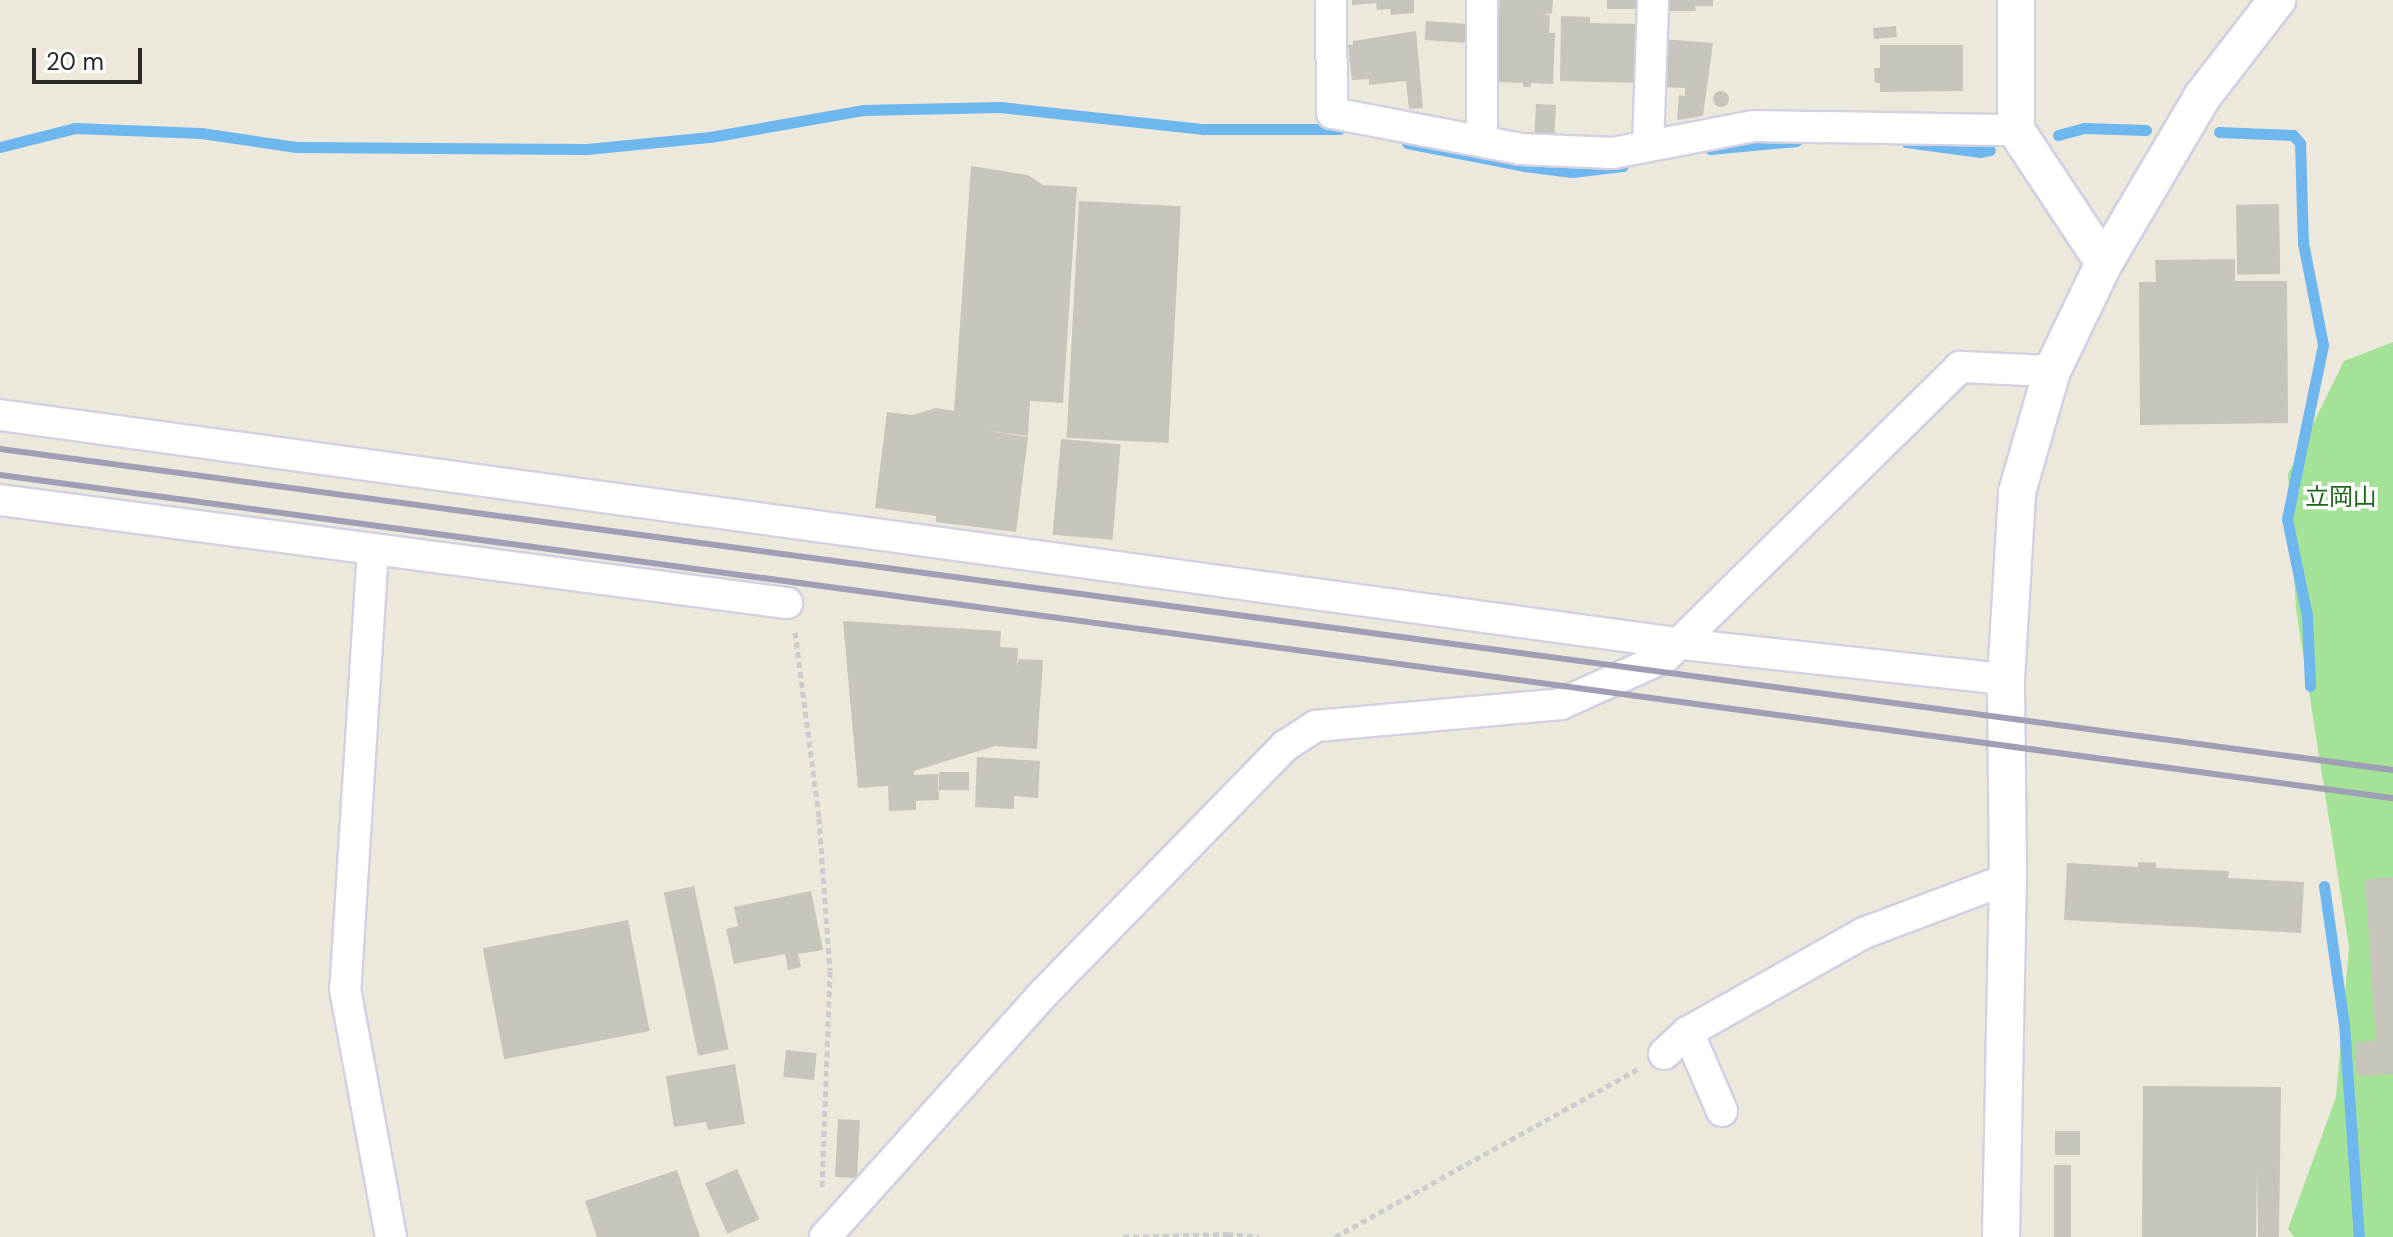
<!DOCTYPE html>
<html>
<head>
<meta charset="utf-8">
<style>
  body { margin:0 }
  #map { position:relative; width:2393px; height:1237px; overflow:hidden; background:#ece8db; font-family:"DM Sans","Noto Sans JP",sans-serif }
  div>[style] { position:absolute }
  .green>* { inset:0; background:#a4e298 }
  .stream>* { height:11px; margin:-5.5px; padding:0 5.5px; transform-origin:5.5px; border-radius:5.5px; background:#6eb6ee }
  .building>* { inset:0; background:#c7c4bb; transform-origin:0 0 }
  .round { border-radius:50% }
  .path>* { height:5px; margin-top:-2.5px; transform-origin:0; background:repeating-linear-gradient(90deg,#ccc 0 6px,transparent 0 10px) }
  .roads { filter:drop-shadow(2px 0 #d1d1e2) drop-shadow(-2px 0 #d1d1e2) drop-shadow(0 2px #d1d1e2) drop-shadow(0 -2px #d1d1e2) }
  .minor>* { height:30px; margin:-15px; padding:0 15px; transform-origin:15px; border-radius:15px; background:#fff }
  .tertiary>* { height:36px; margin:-18px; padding:0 18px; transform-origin:18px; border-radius:18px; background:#fff }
  .rail>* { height:6px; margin:-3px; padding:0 3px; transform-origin:3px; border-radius:3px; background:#9f9eb4 }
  span { translate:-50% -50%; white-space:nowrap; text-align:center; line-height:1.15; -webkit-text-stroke:7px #fff; paint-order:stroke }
  .park-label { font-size:24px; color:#1d661a }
  .scale { position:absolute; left:32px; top:48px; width:110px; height:36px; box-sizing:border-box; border:4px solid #2a2a2a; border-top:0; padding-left:10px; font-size:24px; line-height:28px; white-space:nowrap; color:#2a2a2a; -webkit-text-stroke:6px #fff; paint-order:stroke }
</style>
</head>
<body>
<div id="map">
  <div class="green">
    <i style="clip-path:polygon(2393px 342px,2393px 1237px,2294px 1237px,2288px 1229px,2336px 1097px,2349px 947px,2296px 609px,2288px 474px,2344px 361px)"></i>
  </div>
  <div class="stream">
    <i style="left:2219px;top:132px;width:74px;rotate:2.3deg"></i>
    <i style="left:2293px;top:135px;width:11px;rotate:49deg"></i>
    <i style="left:2300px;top:143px;width:100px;rotate:88.3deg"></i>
    <i style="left:2303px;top:243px;width:104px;rotate:78.9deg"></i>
    <i style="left:2323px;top:345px;width:178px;rotate:101.7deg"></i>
    <i style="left:2287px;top:519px;width:99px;rotate:78.3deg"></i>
    <i style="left:2307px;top:616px;width:70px;rotate:87.5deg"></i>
    <i style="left:2058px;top:135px;width:27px;rotate:-15deg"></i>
    <i style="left:2084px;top:128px;width:62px;rotate:1.8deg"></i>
    <i style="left:1906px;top:142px;width:75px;rotate:7.7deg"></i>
    <i style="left:1980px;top:152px;width:10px;rotate:-11deg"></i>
    <i style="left:1407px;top:143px;width:119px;rotate:11.1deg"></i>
    <i style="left:1524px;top:166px;width:48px;rotate:7.1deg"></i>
    <i style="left:1572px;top:172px;width:51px;rotate:-6.7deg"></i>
    <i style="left:0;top:147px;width:77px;rotate:-14.2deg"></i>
    <i style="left:75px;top:128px;width:126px;rotate:2.3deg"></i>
    <i style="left:201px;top:133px;width:96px;rotate:8.4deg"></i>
    <i style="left:296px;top:147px;width:291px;rotate:0.4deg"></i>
    <i style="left:587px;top:149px;width:124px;rotate:-5.6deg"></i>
    <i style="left:710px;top:137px;width:155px;rotate:-10deg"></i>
    <i style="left:863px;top:110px;width:137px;rotate:-1.3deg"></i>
    <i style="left:1000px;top:107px;width:205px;rotate:6.2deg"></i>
    <i style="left:1204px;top:129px;width:135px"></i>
    <i style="left:1710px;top:149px;width:87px;rotate:-5.3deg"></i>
    <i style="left:2324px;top:886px;width:139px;rotate:81.8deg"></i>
    <i style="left:2344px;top:1024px;width:214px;rotate:86deg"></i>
  </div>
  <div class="building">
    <i style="clip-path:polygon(1352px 0,1414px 0,1414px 13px,1391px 15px,1390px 9px,1377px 10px,1376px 3px,1352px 5px)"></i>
    <i style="clip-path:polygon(1500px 0,1553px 0,1552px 13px,1543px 15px,1550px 15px,1549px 33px,1555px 33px,1553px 84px,1531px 83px,1531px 87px,1523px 87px,1523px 83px,1496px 82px,1496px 11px,1499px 11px)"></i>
    <i style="left:1607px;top:0;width:30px;height:9px"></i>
    <i style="clip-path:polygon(1667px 0,1713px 0,1713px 6px,1695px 6px,1696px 11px,1667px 11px)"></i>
    <i style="clip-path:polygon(1561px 16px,1590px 17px,1590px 23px,1641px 24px,1639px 83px,1560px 81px)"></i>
    <i style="left:1426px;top:21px;width:40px;height:19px;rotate:4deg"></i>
    <i style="left:1896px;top:26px;width:11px;height:23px;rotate:85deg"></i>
    <i style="clip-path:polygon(1416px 31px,1423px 108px,1409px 109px,1406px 81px,1369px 85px,1369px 79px,1352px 80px,1348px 45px,1353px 45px,1353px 41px)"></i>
    <i style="clip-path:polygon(1661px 39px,1713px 43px,1703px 116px,1677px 120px,1679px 95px,1685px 96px,1685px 88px,1658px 87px)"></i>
    <i style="clip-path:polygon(1880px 45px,1963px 45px,1963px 91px,1880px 92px,1880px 83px,1875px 83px,1874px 68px,1880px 68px)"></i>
    <i class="round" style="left:1713px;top:91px;width:16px;height:16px"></i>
    <i style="left:1536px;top:104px;width:20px;height:31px;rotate:3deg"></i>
    <i style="clip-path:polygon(971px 166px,1028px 175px,1043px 185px,1077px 187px,1063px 403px,1030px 401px,1028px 436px,983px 430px,1028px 437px,1016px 532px,936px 522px,936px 516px,875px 508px,887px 412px,912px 415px,936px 408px,954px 411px)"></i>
    <i style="left:1079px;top:201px;width:102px;height:237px;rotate:3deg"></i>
    <i style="left:2279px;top:204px;width:70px;height:43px;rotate:89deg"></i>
    <i style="clip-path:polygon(2235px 259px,2235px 281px,2287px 281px,2288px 423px,2140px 425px,2139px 282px,2156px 282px,2155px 260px)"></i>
    <i style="left:1061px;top:439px;width:60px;height:96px;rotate:5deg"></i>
    <i style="clip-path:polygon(843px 621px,1001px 631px,1000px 647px,1018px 648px,1017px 668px,1019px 659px,1043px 660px,1037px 749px,995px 746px,914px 771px,914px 775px,938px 774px,939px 800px,916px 801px,916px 810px,889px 811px,888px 786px,858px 788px)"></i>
    <i style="clip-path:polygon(977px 757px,1040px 761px,1038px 798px,1014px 796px,1014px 809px,975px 807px)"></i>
    <i style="left:969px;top:772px;width:18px;height:30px;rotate:90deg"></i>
    <i style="clip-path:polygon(2138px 862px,2156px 863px,2156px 868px,2229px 871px,2228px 878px,2304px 882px,2301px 933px,2064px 920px,2067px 863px,2138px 867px)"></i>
    <i style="clip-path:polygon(2393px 877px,2393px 1074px,2357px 1076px,2355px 1042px,2376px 1041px,2365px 880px)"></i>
    <i style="left:694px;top:886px;width:167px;height:31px;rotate:78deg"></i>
    <i style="clip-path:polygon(811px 891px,823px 950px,798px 954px,801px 967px,788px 970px,785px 954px,734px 964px,726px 929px,738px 926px,734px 907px)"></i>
    <i style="left:628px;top:920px;width:113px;height:148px;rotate:79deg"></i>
    <i style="left:786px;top:1050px;width:31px;height:27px;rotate:6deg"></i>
    <i style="clip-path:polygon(735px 1064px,745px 1124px,708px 1130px,706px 1122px,674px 1127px,666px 1076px)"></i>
    <i style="clip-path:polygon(2143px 1086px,2281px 1087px,2279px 1237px,2258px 1237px,2257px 1171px,2256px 1237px,2142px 1237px)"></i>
    <i style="left:838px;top:1119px;width:22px;height:58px;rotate:3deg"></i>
    <i style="left:2055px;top:1131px;width:25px;height:24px"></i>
    <i style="left:2054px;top:1165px;width:17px;height:72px"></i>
    <i style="left:737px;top:1169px;width:55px;height:35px;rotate:66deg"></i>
    <i style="clip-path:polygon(677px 1170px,700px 1237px,597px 1237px,585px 1201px)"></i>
  </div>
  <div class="path">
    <i style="left:795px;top:632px;width:188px;rotate:82.6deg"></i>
    <i style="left:819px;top:818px;width:153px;rotate:85.9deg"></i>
    <i style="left:830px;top:971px;width:217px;rotate:92.1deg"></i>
    <i style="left:1123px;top:1237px;width:104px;rotate:-1.7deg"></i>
    <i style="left:1227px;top:1234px;width:32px;rotate:5deg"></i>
    <i style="left:1335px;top:1237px;width:346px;rotate:-29deg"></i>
  </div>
  <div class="roads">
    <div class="minor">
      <i style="left:1331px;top:0;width:113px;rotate:89.5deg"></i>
      <i style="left:1332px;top:113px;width:191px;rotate:10.8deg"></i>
      <i style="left:1520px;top:149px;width:93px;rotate:2.5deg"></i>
      <i style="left:1613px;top:153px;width:143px;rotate:-10.9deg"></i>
      <i style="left:1753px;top:126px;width:263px;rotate:0.9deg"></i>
      <i style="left:1482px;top:141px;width:141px;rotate:-90deg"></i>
      <i style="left:1648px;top:146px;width:146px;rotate:-88deg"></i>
      <i style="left:0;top:415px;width:1698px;rotate:7.75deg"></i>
      <i style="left:1682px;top:644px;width:326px;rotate:6.2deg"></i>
      <i style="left:0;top:500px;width:794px;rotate:7.46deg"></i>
      <i style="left:373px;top:549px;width:441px;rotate:93.6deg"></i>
      <i style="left:345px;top:989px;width:252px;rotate:79.5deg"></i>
      <i style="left:1688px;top:1032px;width:86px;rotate:66.7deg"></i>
      <i style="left:1664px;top:1054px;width:33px;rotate:-43deg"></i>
      <i style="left:1688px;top:1032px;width:202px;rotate:-29.4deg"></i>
      <i style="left:1864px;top:933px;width:154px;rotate:-20.6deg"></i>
      <i style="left:825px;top:1237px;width:328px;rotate:-48.1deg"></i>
      <i style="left:1044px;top:993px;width:345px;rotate:-45.7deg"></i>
      <i style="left:1285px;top:746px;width:37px;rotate:-33deg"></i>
      <i style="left:1316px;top:726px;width:246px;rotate:-5.1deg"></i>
      <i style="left:1561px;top:704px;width:114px;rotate:-24.3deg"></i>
      <i style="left:1665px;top:657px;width:414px;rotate:-44.5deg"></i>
      <i style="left:1960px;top:367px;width:92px;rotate:2.5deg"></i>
    </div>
    <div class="tertiary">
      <i style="left:2016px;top:0;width:130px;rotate:90deg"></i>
      <i style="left:2016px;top:130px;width:159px;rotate:56.5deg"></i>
      <i style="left:2001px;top:1237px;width:358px;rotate:-88.9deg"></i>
      <i style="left:2008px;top:879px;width:200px;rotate:-90.6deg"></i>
      <i style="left:2006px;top:679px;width:187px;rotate:-86.6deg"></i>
      <i style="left:2017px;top:492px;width:126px;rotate:-73.9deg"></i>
      <i style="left:2052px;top:371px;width:120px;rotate:-64.3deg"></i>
      <i style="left:2104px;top:263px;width:193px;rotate:-59.4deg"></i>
      <i style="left:2202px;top:97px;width:123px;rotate:-52.3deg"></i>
    </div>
  </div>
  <div class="rail">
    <i style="left:0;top:449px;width:2414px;rotate:7.64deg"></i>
    <i style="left:0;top:475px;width:2415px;rotate:7.69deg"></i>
  </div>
  <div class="park-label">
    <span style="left:2341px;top:497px">立岡山</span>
  </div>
  <div class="scale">20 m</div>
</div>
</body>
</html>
